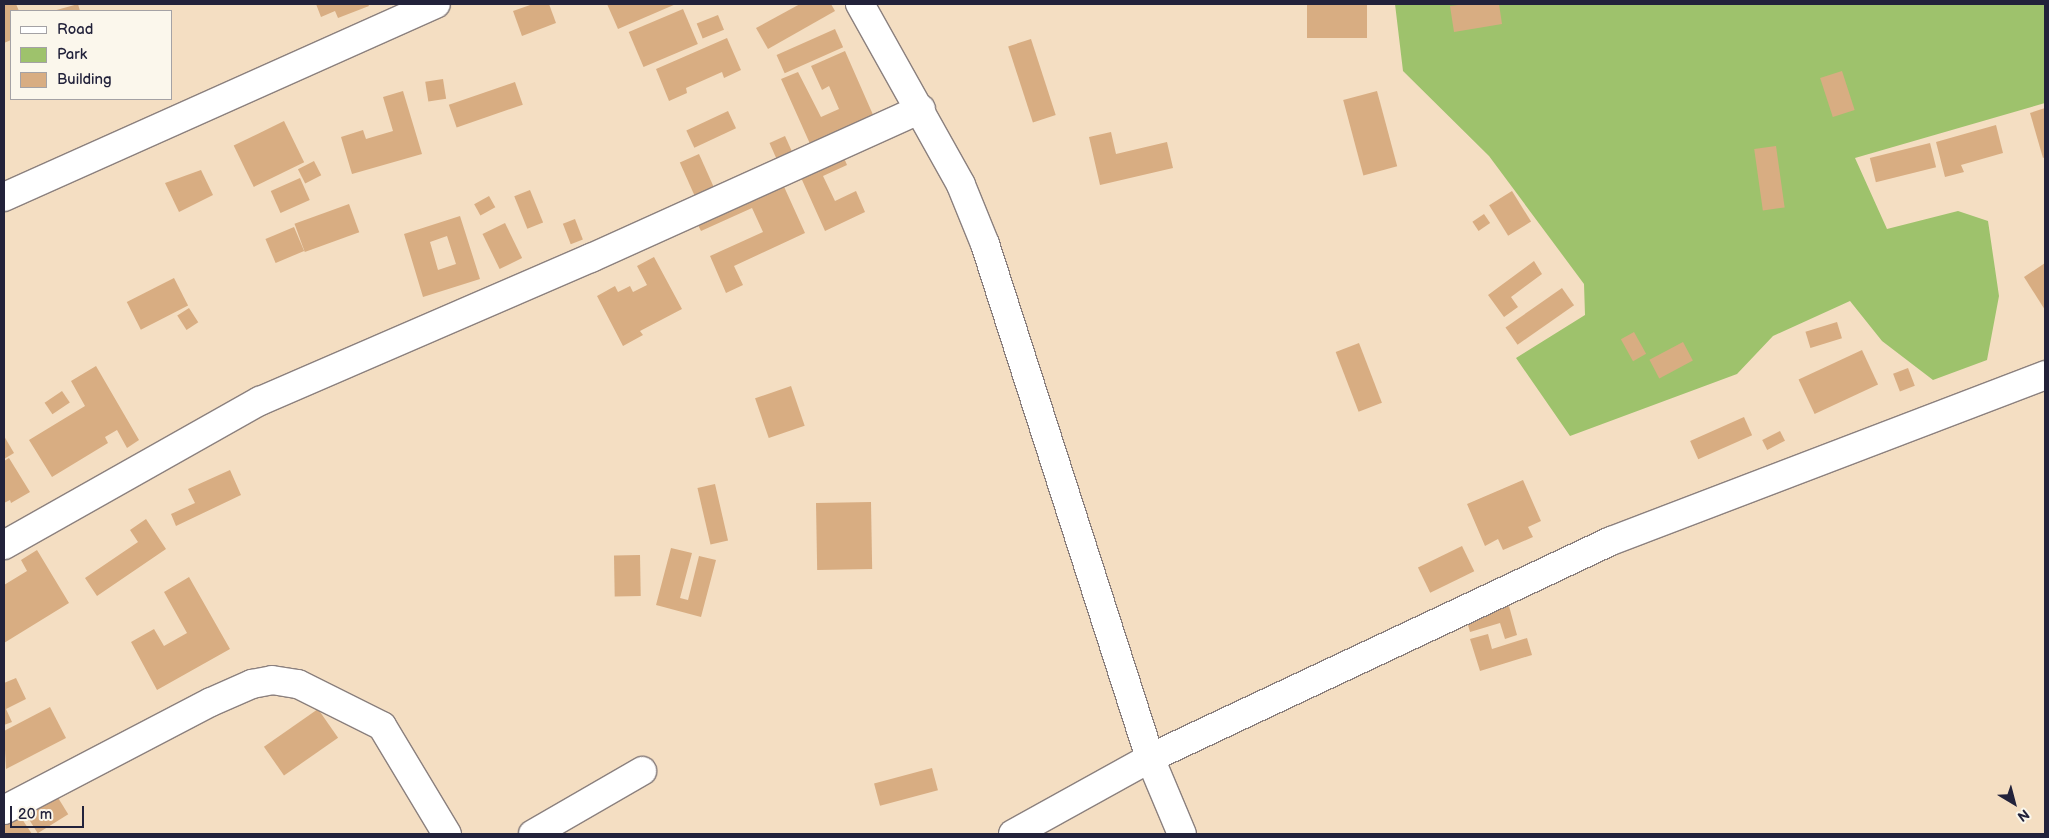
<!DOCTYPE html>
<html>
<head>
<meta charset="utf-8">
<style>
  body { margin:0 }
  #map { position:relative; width:2049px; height:838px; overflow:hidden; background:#f4dec2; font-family:"Balsamiq Sans",sans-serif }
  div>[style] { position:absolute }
  .green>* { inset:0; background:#9ec26c }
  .building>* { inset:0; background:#d8ad82; transform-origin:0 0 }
  .roads { filter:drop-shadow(1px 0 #8b807e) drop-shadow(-1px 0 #8b807e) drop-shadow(0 1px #8b807e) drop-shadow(0 -1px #8b807e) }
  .minor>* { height:28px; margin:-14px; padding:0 14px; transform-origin:14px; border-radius:14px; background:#fff }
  span { translate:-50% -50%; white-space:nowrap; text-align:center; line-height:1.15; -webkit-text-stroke:4px #fbf7ec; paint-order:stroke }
  .frame { position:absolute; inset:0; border:5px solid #22223b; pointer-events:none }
  .legend { position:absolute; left:10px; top:10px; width:162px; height:90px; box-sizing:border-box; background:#fbf7ec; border:1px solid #a4a2a5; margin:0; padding:6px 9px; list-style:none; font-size:15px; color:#22223b }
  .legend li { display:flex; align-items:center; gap:10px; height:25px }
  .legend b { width:25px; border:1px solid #a4a2a5 }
  .north { position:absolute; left:1989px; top:778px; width:50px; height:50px; -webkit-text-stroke:4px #fbf7ec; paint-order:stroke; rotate:143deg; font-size:14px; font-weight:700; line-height:20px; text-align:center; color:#22223b }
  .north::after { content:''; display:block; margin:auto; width:18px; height:22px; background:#22223b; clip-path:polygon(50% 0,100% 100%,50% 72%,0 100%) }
  .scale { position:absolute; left:10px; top:806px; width:74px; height:22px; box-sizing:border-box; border:2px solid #22223b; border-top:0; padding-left:6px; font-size:15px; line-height:18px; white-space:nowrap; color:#22223b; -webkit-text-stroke:4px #fbf7ec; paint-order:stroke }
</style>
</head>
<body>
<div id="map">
  <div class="green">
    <i style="clip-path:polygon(1395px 4px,2045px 4px,2045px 103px,1855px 158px,1887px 229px,1958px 211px,1988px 221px,1999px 296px,1987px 360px,1933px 380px,1882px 341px,1850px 301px,1773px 336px,1737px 374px,1570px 436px,1516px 358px,1585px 315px,1584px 284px,1489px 156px,1403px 71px)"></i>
  </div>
  <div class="building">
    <i style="clip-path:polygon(4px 4px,16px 4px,19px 11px,11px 11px,11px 40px,4px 43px)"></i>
    <i style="clip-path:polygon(78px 4px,80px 11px,53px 11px)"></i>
    <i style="clip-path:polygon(316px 4px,368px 4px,369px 6px,338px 18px,335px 11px,321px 17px)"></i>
    <i style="clip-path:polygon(533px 4px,549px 4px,556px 23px,522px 36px,513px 11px)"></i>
    <i style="clip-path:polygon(607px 4px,676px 4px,618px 29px)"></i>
    <i style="clip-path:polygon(800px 4px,831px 4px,835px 11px,768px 49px,756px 28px)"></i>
    <i style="left:1307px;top:4px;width:60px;height:34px"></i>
    <i style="clip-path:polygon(1466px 4px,1499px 4px,1502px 24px,1454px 32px,1450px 6px)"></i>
    <i style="left:683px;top:9px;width:38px;height:59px;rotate:67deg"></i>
    <i style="left:718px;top:15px;width:16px;height:23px;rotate:68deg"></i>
    <i style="left:835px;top:29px;width:20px;height:64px;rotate:66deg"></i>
    <i style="clip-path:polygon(727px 38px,741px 70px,724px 78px,722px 72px,686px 88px,687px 93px,669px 101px,656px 69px)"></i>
    <i style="left:1031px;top:39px;width:80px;height:24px;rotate:72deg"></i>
    <i style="clip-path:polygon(845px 51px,874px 117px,811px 146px,781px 79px,798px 72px,821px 117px,839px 109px,829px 86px,822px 90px,811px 66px)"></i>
    <i style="left:1842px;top:71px;width:41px;height:23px;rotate:72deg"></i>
    <i style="left:443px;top:79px;width:20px;height:18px;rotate:81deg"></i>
    <i style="left:515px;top:82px;width:24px;height:70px;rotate:71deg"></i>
    <i style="clip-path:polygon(403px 91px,422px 154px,352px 174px,341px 137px,363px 130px,366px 139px,393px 131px,383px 97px)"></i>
    <i style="left:1377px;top:91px;width:78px;height:35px;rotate:75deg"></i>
    <i style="clip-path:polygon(2045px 108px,2045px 157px,2043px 158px,2030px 113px)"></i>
    <i style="left:728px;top:111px;width:19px;height:46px;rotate:65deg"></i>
    <i style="left:284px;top:121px;width:46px;height:56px;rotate:64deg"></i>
    <i style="clip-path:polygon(1996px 125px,2003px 153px,1961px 165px,1964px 172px,1945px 177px,1936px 142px)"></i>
    <i style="clip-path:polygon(1111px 132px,1116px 154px,1167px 142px,1173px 168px,1100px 185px,1089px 137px)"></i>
    <i style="left:785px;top:136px;width:22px;height:17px;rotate:66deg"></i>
    <i style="left:1930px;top:143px;width:25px;height:62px;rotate:76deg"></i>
    <i style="left:1776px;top:146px;width:62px;height:22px;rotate:82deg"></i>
    <i style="clip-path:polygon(841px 151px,847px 165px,823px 176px,835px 201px,856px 191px,865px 212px,825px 231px,798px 171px)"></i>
    <i style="left:699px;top:154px;width:37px;height:21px;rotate:66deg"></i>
    <i style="left:314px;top:161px;width:16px;height:18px;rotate:63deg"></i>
    <i style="clip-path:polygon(201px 170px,213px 195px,179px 212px,165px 183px)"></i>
    <i style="left:300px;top:178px;width:24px;height:32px;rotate:66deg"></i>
    <i style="clip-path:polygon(781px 180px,805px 233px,734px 266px,743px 285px,726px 293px,710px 256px,763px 232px,752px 208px,701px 231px,695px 219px)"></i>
    <i style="left:530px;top:190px;width:35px;height:17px;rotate:68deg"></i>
    <i style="left:1512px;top:191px;width:36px;height:27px;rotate:58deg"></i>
    <i style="left:489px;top:196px;width:13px;height:17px;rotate:61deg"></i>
    <i style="left:349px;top:204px;width:30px;height:58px;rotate:70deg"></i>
    <i style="left:1484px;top:214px;width:11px;height:14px;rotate:56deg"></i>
    <i style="clip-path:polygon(evenodd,460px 216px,480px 279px,423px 297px,404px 234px,460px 216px,447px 236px,456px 264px,438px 270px,430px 242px,447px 236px)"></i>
    <i style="left:575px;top:219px;width:22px;height:13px;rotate:69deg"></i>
    <i style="left:505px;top:223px;width:39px;height:25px;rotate:64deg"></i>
    <i style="left:294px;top:227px;width:26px;height:31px;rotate:67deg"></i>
    <i style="clip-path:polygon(654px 257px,682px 309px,640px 331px,643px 335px,623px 346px,597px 296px,615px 286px,618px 292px,630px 286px,633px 292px,647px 285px,637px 266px)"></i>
    <i style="clip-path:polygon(1534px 261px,1542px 274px,1511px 297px,1518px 307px,1504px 317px,1488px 295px)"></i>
    <i style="clip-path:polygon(2045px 263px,2045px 310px,2024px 277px)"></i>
    <i style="left:174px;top:278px;width:31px;height:53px;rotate:63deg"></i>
    <i style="left:1562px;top:288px;width:21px;height:69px;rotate:55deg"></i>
    <i style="left:189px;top:308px;width:17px;height:14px;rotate:57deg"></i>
    <i style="left:1837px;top:322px;width:17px;height:33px;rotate:73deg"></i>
    <i style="left:1634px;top:332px;width:25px;height:15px;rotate:61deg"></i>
    <i style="left:1683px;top:342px;width:21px;height:38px;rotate:62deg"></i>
    <i style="left:1359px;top:343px;width:64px;height:25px;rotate:69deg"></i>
    <i style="left:1862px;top:350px;width:38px;height:70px;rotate:65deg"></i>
    <i style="clip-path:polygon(96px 366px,139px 440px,127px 448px,117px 430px,105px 437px,108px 443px,52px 477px,29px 440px,85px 406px,71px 381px)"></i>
    <i style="left:1908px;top:368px;width:19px;height:16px;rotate:69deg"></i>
    <i style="left:791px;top:386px;width:42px;height:38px;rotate:71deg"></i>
    <i style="left:62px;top:391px;width:14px;height:21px;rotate:56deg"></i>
    <i style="left:1744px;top:417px;width:20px;height:59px;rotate:66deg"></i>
    <i style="left:1780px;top:431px;width:11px;height:20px;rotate:63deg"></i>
    <i style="clip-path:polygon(4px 436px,14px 453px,4px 459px)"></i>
    <i style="clip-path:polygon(9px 458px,30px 492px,11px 503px,10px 500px,4px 503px,4px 461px)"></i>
    <i style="clip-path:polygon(230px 470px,241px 495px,176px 526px,171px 514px,195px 503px,188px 489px)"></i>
    <i style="clip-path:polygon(1523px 480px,1541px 521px,1528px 527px,1533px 537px,1503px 550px,1498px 539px,1485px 546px,1467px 504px)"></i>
    <i style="left:715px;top:484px;width:58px;height:18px;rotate:77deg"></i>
    <i style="left:871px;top:502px;width:67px;height:55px;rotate:89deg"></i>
    <i style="clip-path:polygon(146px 519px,166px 549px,97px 596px,85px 578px,138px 542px,130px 530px)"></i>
    <i style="left:1462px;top:546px;width:28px;height:49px;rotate:64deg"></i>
    <i style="clip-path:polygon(671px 548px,692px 553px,680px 598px,688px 600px,699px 556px,716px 560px,701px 617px,656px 605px)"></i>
    <i style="clip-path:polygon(37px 550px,69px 603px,4px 643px,4px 585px,27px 571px,21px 560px)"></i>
    <i style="left:640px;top:555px;width:41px;height:26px;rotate:89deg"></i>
    <i style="clip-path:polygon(189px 577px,230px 649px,157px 690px,131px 642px,154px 629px,164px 646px,187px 633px,164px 592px)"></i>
    <i style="clip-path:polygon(1509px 606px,1517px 635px,1505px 639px,1500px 623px,1470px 632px,1466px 618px)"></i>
    <i style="clip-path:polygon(1488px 634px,1492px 649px,1527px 638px,1532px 655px,1480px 671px,1470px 639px)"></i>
    <i style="clip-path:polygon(16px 678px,26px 699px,6px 709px,12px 722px,4px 725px,4px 683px)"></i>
    <i style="clip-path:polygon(50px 707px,66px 738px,6px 769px,4px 731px)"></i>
    <i style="left:318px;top:709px;width:35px;height:66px;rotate:55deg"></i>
    <i style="left:932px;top:768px;width:23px;height:60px;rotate:75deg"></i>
    <i style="left:55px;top:793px;width:25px;height:36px;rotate:58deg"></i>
    <i style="clip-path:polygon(18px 813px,32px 834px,4px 834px,4px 822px)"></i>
  </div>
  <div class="roads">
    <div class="minor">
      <i style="left:860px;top:4px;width:207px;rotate:60.8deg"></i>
      <i style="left:961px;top:185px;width:64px;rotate:67.9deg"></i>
      <i style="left:985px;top:244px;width:540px;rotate:72.2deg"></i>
      <i style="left:1150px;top:758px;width:82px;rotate:67.2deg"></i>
      <i style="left:4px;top:197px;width:473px;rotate:-24.1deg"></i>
      <i style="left:4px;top:545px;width:294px;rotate:-29.4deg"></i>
      <i style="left:260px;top:401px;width:361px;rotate:-23.4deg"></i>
      <i style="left:591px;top:258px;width:362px;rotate:-24.3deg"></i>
      <i style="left:4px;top:810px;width:233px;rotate:-27.6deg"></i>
      <i style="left:211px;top:702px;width:45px;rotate:-23.7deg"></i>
      <i style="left:252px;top:684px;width:20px;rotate:-11deg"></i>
      <i style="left:272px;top:680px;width:26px;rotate:9deg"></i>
      <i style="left:298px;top:684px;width:94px;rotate:26.6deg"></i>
      <i style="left:382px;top:726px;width:126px;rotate:59deg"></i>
      <i style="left:533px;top:834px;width:126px;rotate:-30deg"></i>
      <i style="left:1013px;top:834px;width:157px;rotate:-29deg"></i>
      <i style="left:1150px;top:758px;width:510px;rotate:-25.21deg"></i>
      <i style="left:1611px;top:541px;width:465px;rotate:-20.9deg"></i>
    </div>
  </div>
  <div class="frame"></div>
  <ul class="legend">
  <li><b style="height:6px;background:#fff"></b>Road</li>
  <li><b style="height:14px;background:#9ec26c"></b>Park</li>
  <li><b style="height:14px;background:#d8ad82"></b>Building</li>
  </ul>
  <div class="north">N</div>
  <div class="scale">20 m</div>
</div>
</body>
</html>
